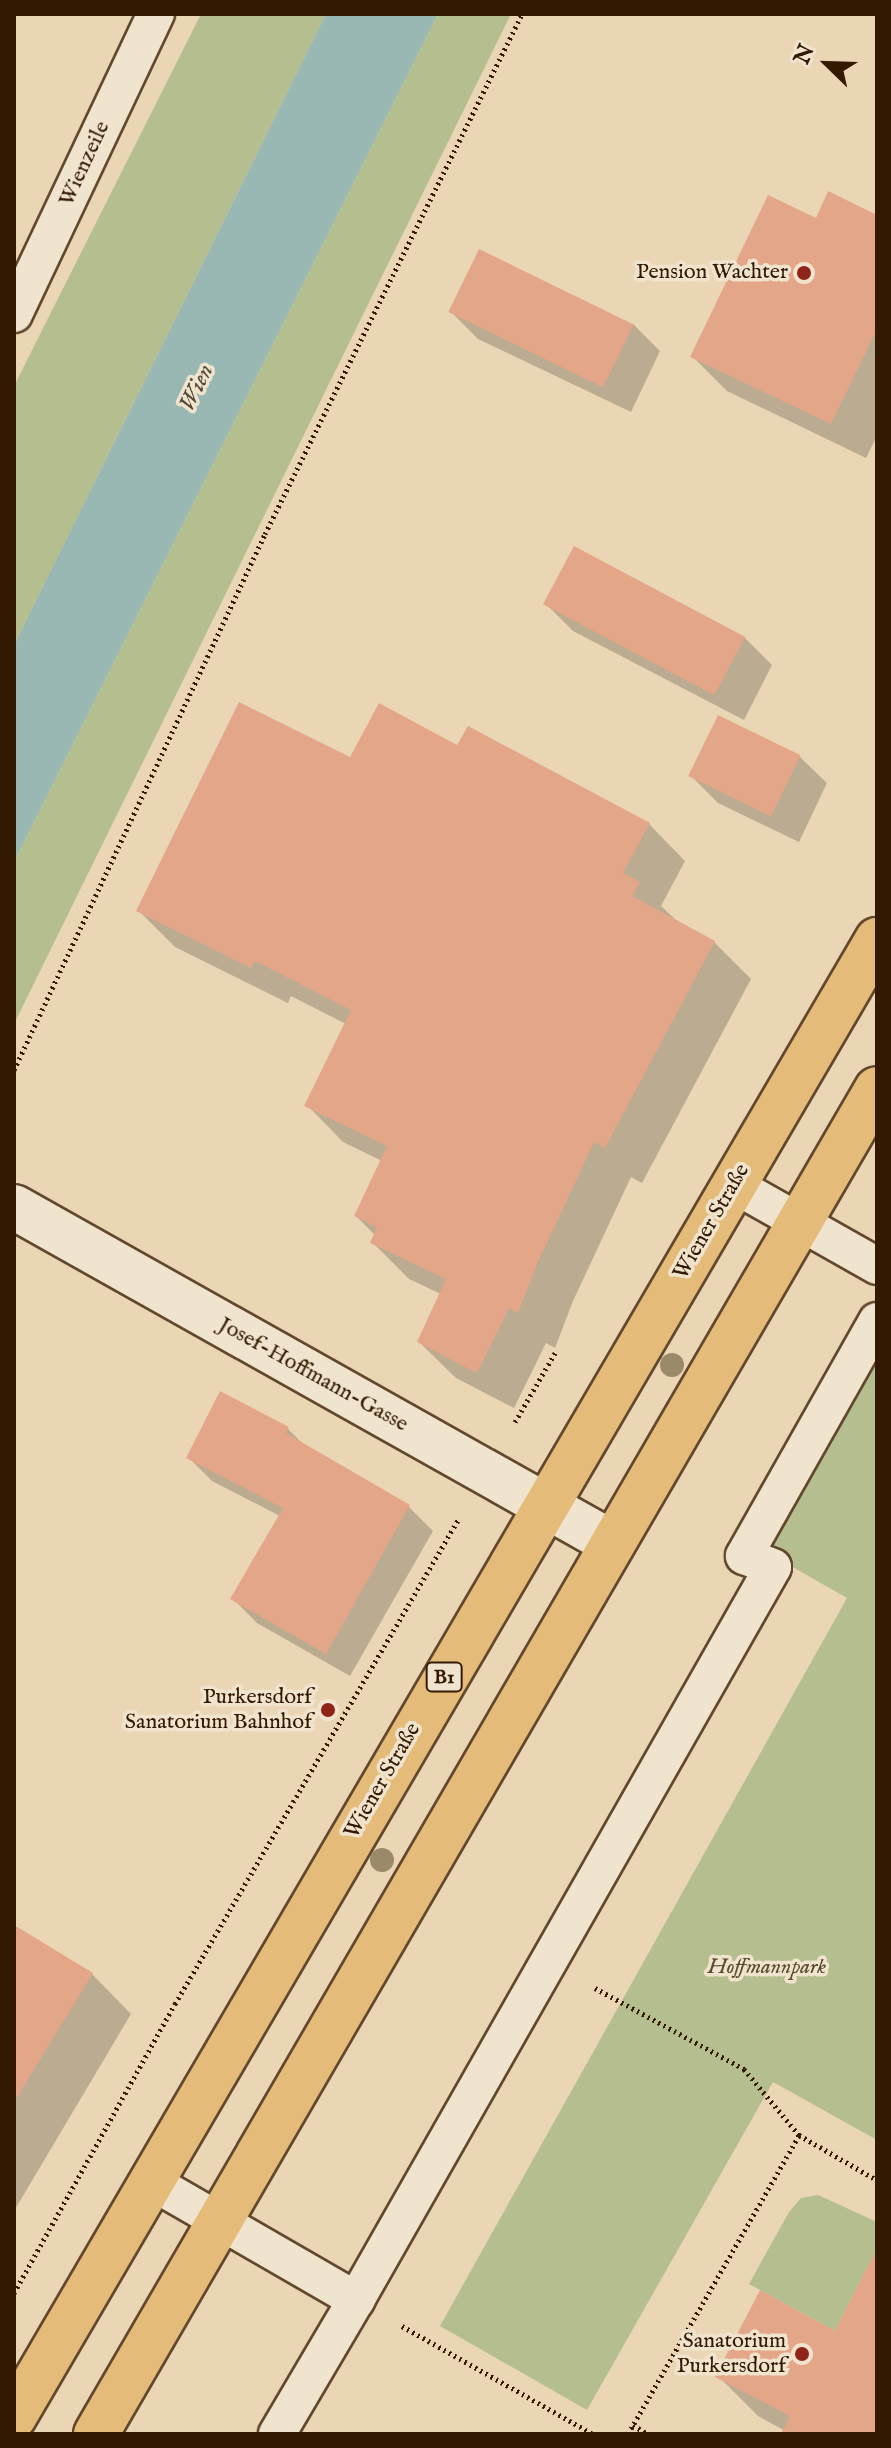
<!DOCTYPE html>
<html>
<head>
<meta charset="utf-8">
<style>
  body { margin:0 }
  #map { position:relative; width:891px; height:2448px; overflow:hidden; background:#ead6b4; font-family:"IM FELL English",serif }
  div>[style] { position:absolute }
  .green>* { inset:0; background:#b5be8f }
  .water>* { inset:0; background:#99b8b3 }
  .shadow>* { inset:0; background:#0003 }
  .building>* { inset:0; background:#e4a688; transform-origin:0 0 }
  .path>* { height:5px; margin-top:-2.5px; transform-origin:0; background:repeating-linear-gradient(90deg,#331900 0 2px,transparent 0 6px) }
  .roads { filter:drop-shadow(2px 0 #61482d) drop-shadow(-2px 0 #61482d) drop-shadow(0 2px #61482d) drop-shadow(0 -2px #61482d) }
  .service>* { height:36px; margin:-18px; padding:0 18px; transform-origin:18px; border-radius:18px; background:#f1e4ce }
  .minor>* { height:44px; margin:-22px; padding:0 22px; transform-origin:22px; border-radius:22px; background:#f1e4ce }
  .primary>* { height:44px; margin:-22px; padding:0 22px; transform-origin:22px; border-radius:22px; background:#e5bb7a }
  .trees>* { width:24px; height:24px; margin:-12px; border-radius:50%; background:#9b8a69 }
  .dots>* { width:22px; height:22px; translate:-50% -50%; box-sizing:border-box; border:4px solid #f1e4ce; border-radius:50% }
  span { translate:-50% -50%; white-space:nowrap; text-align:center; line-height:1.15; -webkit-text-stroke:7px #f1e4ce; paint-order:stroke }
  .shield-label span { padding:2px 6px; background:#f1e4ce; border:2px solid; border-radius:6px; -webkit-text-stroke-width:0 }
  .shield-label { font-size:20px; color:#331900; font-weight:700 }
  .street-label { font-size:22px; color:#331900 }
  .poi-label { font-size:22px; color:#331900 }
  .right { translate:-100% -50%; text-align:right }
  .park-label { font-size:22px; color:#5a4b2b; font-style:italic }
  .water-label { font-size:24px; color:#524936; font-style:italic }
  .frame { position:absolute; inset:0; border:16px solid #331900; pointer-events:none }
  .north { position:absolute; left:787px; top:24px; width:80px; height:80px; -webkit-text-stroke:6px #f1e4ce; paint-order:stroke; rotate:293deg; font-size:22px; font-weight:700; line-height:32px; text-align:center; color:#331900 }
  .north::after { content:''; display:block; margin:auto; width:28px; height:36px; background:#331900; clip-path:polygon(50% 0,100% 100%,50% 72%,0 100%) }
</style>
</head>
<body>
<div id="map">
  <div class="green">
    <i style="clip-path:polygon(201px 14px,326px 14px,14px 645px,14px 386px)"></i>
    <i style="clip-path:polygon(438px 14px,511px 14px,14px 1024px,14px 862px)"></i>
    <i style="clip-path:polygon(877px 1343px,877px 2140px,773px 2082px,587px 2410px,440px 2326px,847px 1598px,761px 1549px)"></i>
    <i style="clip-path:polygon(818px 2195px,877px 2222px,877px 2266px,870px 2262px,835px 2331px,749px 2284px,789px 2212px,801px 2198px)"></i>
  </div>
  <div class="water">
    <i style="clip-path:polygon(326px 14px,438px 14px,14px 862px,14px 645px)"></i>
  </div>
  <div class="shadow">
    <i style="clip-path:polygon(877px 217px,877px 436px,866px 458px,727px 391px,692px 356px,816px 220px)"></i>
    <i style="clip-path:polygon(451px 312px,633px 324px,660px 351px,631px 412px,478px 339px)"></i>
    <i style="clip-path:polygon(546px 604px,745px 638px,772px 665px,744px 720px,573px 631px)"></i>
    <i style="clip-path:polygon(458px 748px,649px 824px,685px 861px,661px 906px,676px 920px,714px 942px,751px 979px,642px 1183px,631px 1177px,573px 1301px,555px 1348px,546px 1343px,514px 1408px,456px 1378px,419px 1342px,441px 1294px,409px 1279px,372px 1242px,375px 1235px,356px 1216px,382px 1161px,343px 1142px,307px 1105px,346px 1024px,291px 996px,288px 1003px,175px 947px,139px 911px,350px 759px)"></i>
    <i style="clip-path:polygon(800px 757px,827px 783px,799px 842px,718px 803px,691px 776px)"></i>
    <i style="clip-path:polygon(288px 1429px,306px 1447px,409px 1507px,433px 1531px,350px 1676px,257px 1623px,233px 1599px,280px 1516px,212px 1481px,188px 1457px)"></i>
    <i style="clip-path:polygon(14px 1927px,92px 1974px,131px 2014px,14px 2211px)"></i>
    <i style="clip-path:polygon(877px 2268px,877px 2434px,791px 2434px,758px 2416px,718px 2376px,836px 2333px)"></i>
  </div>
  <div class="building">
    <i style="clip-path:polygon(828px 191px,877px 215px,877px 329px,831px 424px,690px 357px,768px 195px,816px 218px)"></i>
    <i style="left:479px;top:249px;width:172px;height:70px;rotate:26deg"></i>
    <i style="left:574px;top:546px;width:194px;height:66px;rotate:28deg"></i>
    <i style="clip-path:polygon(239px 702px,350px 757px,379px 703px,457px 745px,468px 726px,650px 823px,623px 873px,640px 882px,632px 896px,715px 941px,605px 1148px,594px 1142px,537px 1264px,518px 1313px,509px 1308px,477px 1373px,417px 1342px,446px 1279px,370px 1243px,377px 1227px,354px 1216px,387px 1146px,304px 1106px,351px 1010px,255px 961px,251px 968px,136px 911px)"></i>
    <i style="left:718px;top:715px;width:92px;height:68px;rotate:26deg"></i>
    <i style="clip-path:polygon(220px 1391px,289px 1427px,286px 1433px,410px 1505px,326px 1654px,230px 1599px,283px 1508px,186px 1458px)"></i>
    <i style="clip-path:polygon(14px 1925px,93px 1973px,14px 2102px)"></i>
    <i style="clip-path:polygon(877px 2248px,877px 2434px,781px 2434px,790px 2416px,715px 2377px,760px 2290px,835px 2331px)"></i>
  </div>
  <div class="path">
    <i style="left:14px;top:1070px;width:592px;rotate:-64.91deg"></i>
    <i style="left:265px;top:534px;width:580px;rotate:-63.7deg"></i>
    <i style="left:515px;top:1422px;width:80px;rotate:-59.9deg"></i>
    <i style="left:595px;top:1988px;width:170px;rotate:28.5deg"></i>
    <i style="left:744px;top:2069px;width:86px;rotate:50.2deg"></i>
    <i style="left:14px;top:2293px;width:331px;rotate:-60.9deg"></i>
    <i style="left:175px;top:2004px;width:561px;rotate:-59.68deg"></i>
    <i style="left:402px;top:2326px;width:219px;rotate:29.5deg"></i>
    <i style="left:633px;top:2425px;width:17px;rotate:31deg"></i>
    <i style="left:628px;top:2434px;width:344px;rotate:-60.2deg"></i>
    <i style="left:799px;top:2135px;width:90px;rotate:30deg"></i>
  </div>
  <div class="roads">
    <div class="service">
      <i style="left:14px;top:314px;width:332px;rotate:-64.7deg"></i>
      <i style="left:734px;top:1185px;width:164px;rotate:29.5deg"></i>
      <i style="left:152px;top:2182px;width:236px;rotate:30deg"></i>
      <i style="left:356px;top:2300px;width:843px;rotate:-60.36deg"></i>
      <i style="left:773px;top:1567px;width:31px;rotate:-159deg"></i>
      <i style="left:744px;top:1556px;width:270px;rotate:-60.5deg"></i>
      <i style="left:277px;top:2434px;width:156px;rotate:-59.5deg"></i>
    </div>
    <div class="minor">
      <i style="left:14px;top:1207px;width:686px;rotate:29.33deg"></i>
    </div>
    <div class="primary">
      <i style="left:14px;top:2417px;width:1711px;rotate:-59.7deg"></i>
      <i style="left:96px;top:2434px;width:1555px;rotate:-59.86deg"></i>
    </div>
  </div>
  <div class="trees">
    <i style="left:672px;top:1365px"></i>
    <i style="left:382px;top:1860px"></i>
  </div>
  <div class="dots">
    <i style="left:804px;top:273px;background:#8f2418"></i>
    <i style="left:328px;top:1710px;background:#8f2418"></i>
    <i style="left:802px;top:2354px;background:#8f2418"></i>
  </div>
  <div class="shield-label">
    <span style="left:444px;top:1677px">B1</span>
  </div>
  <div class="street-label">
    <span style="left:85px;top:164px;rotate:-65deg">Wienzeile</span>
    <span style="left:712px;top:1222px;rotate:-60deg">Wiener Straße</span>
    <span style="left:313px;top:1375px;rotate:29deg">Josef-Hoffmann-Gasse</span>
    <span style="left:383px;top:1781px;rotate:-60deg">Wiener Straße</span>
  </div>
  <div class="poi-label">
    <span class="right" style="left:788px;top:273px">Pension Wachter</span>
    <span class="right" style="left:312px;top:1710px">Purkersdorf<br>Sanatorium Bahnhof</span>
    <span class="right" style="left:786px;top:2354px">Sanatorium<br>Purkersdorf</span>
  </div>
  <div class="park-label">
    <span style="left:767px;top:1968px">Hoffmannpark</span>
  </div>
  <div class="water-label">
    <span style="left:197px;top:388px;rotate:-64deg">Wien</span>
  </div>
  <div class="frame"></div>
  <div class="north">N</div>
</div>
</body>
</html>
